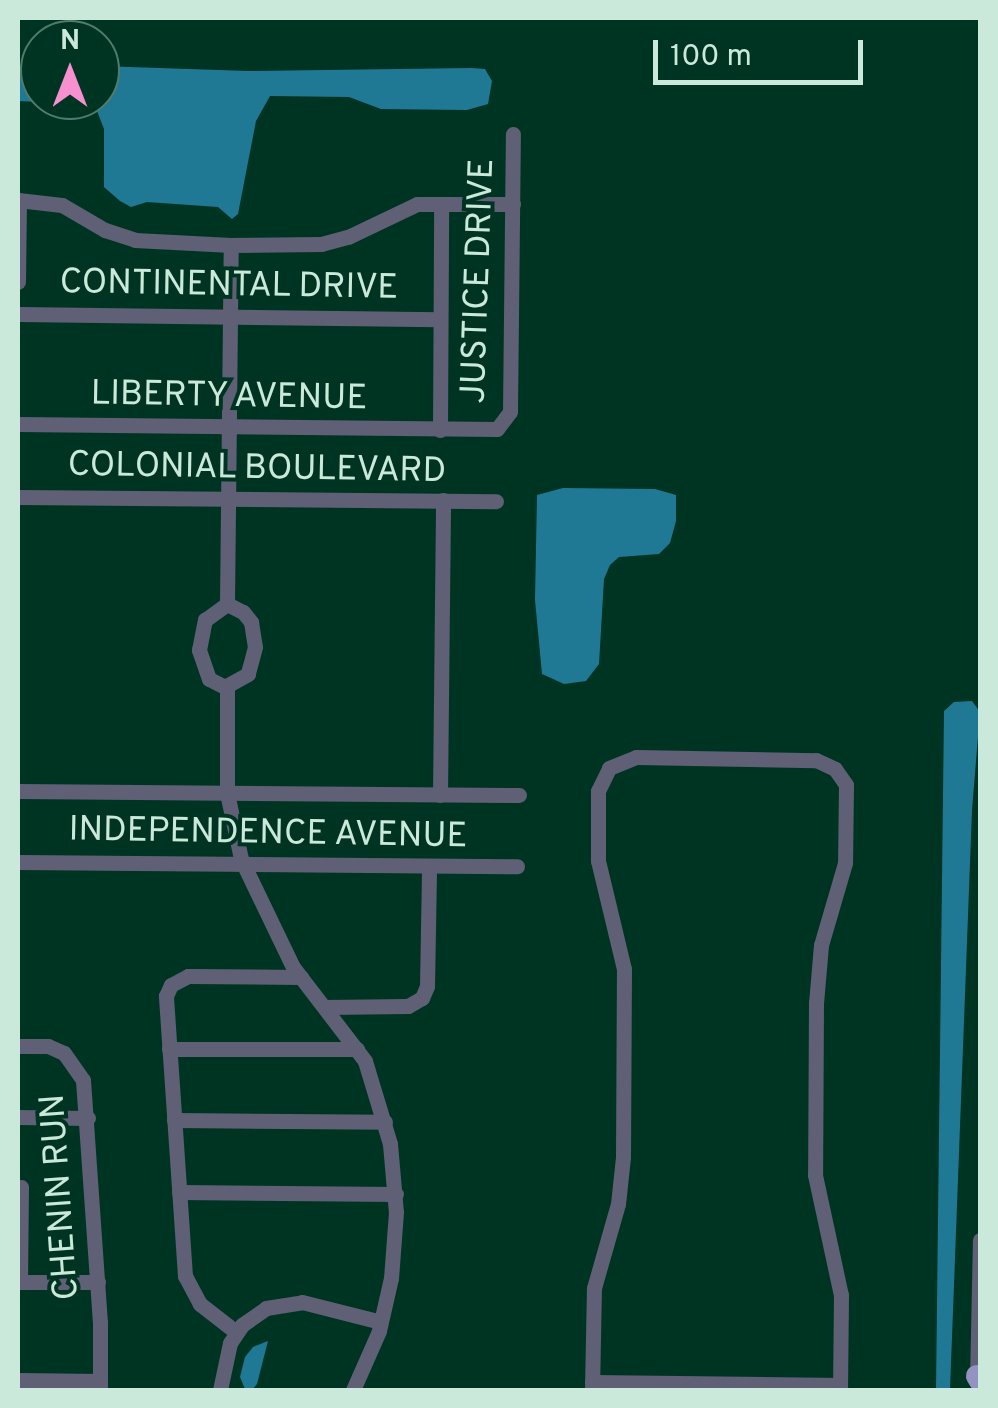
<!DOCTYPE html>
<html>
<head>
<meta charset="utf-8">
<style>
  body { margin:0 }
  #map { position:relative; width:998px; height:1408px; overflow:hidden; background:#003422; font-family:Overpass,sans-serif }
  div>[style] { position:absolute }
  .water>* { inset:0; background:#1f7995 }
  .street>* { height:15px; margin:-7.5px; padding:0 7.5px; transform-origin:7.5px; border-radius:7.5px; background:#5f6076 }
  .primary>* { height:22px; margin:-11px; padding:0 11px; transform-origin:11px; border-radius:11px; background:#9393c1 }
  span { translate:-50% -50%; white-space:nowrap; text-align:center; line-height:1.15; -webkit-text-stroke:8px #003422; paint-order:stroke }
  .street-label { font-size:35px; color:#cae9da }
  .frame { position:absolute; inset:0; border:20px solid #cae9da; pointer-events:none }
  .north { position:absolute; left:20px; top:20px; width:100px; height:100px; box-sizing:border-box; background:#003422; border:2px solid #517c6c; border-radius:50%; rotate:0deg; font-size:28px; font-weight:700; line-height:40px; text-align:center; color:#cae9da }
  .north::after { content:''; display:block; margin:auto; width:35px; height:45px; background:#f790ce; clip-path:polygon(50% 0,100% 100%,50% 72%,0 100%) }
  .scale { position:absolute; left:653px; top:40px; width:210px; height:45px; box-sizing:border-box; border:5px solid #cae9da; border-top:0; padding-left:12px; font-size:30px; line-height:35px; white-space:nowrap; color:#cae9da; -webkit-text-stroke:8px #003422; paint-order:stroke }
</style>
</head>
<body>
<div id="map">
  <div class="water">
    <i style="clip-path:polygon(40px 65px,40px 100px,100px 100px,100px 66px,248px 71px,471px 68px,485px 69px,492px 81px,488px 104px,467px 110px,381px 109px,349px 97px,270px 96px,256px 121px,238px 214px,232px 219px,218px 207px,147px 202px,131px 207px,120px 201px,104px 187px,104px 129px,97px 111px,79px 104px,18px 101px,18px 66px)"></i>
    <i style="clip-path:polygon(563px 488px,655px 489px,676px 495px,676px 521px,670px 543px,659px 554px,619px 557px,610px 565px,604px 579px,599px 664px,586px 681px,564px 684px,542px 674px,535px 600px,537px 495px)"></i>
    <i style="clip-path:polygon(972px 701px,980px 712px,972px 810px,950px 1390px,936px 1390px,944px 711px,954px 702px)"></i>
    <i style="clip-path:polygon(268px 1341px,257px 1384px,252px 1390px,245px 1389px,240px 1377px,245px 1357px,253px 1347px)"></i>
  </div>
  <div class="street">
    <i style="left:18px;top:200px;width:44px;rotate:6.5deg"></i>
    <i style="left:62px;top:205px;width:50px;rotate:30.2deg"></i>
    <i style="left:105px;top:230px;width:32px;rotate:18deg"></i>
    <i style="left:135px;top:240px;width:96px;rotate:3deg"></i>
    <i style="left:231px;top:245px;width:90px;rotate:-0.6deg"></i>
    <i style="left:321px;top:244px;width:28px;rotate:-15deg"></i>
    <i style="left:348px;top:237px;width:76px;rotate:-25.6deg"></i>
    <i style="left:417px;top:204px;width:96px"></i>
    <i style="left:18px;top:282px;width:82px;rotate:-89.3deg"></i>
    <i style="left:18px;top:314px;width:422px;rotate:0.7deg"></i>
    <i style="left:18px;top:424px;width:479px;rotate:0.6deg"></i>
    <i style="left:497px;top:429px;width:21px;rotate:-53deg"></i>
    <i style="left:510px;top:412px;width:278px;rotate:-89.4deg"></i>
    <i style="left:440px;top:430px;width:226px;rotate:-89.7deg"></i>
    <i style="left:18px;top:497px;width:478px;rotate:0.5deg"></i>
    <i style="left:227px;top:604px;width:359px;rotate:-89.4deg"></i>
    <i style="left:227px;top:604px;width:18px;rotate:27deg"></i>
    <i style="left:243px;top:612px;width:13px;rotate:51deg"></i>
    <i style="left:251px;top:622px;width:25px;rotate:81deg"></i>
    <i style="left:255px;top:647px;width:28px;rotate:105deg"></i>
    <i style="left:248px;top:674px;width:26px;rotate:151deg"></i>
    <i style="left:225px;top:687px;width:18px;rotate:-153deg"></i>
    <i style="left:209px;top:679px;width:31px;rotate:-109deg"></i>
    <i style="left:199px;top:650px;width:31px;rotate:-79deg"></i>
    <i style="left:205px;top:620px;width:27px;rotate:-36deg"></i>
    <i style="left:227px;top:687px;width:106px;rotate:90deg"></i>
    <i style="left:227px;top:793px;width:67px;rotate:78deg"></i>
    <i style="left:241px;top:859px;width:120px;rotate:64.3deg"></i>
    <i style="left:293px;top:967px;width:118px;rotate:52.5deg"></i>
    <i style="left:365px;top:1061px;width:87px;rotate:73.2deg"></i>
    <i style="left:390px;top:1144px;width:68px;rotate:85deg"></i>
    <i style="left:396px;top:1212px;width:66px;rotate:94.3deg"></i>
    <i style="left:391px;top:1278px;width:54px;rotate:102.8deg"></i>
    <i style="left:379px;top:1331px;width:64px;rotate:113.8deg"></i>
    <i style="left:18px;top:791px;width:501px;rotate:0.46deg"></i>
    <i style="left:440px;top:795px;width:295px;rotate:-89.4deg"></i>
    <i style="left:18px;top:862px;width:499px;rotate:0.5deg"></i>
    <i style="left:325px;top:1007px;width:83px;rotate:-0.7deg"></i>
    <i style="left:408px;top:1006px;width:16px;rotate:-30deg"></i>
    <i style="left:422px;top:998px;width:13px;rotate:-67deg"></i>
    <i style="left:427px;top:986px;width:120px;rotate:-89deg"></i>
    <i style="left:18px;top:1046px;width:30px"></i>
    <i style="left:48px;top:1046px;width:17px;rotate:24deg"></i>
    <i style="left:64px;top:1053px;width:33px;rotate:55deg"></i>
    <i style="left:83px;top:1080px;width:243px;rotate:86deg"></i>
    <i style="left:100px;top:1322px;width:68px;rotate:90deg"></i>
    <i style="left:169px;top:1049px;width:188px"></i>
    <i style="left:18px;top:1117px;width:70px;rotate:0.8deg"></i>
    <i style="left:174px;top:1120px;width:211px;rotate:0.5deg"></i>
    <i style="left:21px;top:1187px;width:95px;rotate:90.6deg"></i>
    <i style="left:20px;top:1282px;width:78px"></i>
    <i style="left:179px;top:1192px;width:217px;rotate:0.5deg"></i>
    <i style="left:236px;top:1332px;width:46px;rotate:-142.1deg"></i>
    <i style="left:200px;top:1304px;width:32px;rotate:-118deg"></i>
    <i style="left:185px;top:1276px;width:281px;rotate:-93.9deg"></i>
    <i style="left:166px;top:996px;width:12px;rotate:-66deg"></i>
    <i style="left:171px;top:985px;width:19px;rotate:-28deg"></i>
    <i style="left:188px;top:976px;width:113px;rotate:0.5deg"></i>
    <i style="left:18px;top:1380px;width:82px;rotate:0.7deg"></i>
    <i style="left:977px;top:1381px;width:141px;rotate:-88.8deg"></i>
    <i style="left:592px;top:1382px;width:248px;rotate:0.7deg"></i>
    <i style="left:220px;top:1390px;width:48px;rotate:-78deg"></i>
    <i style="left:230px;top:1343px;width:22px;rotate:-56deg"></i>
    <i style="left:242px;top:1325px;width:29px;rotate:-35deg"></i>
    <i style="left:266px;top:1308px;width:36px;rotate:-9deg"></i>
    <i style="left:302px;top:1302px;width:81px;rotate:14.2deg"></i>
    <i style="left:592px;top:1390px;width:102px;rotate:-88.9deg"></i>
    <i style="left:594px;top:1288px;width:87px;rotate:-74.1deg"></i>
    <i style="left:618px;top:1204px;width:47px;rotate:-83.9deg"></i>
    <i style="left:623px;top:1157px;width:188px;rotate:-89.7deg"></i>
    <i style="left:624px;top:969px;width:111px;rotate:-103.5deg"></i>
    <i style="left:598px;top:861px;width:70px;rotate:-90deg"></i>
    <i style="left:598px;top:791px;width:25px;rotate:-64deg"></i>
    <i style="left:609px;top:768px;width:29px;rotate:-22deg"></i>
    <i style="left:636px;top:757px;width:180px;rotate:1deg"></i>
    <i style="left:816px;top:760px;width:21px;rotate:25deg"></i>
    <i style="left:835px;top:769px;width:19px;rotate:55deg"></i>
    <i style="left:846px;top:785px;width:78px;rotate:90.7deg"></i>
    <i style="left:845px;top:863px;width:85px;rotate:106.3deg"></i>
    <i style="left:821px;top:945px;width:58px;rotate:94.9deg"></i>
    <i style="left:816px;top:1003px;width:172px;rotate:90.3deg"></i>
    <i style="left:815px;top:1175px;width:123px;rotate:77.8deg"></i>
    <i style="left:841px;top:1295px;width:95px;rotate:90.6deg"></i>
  </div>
  <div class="primary">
    <i style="left:977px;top:1376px;width:6px;rotate:59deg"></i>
  </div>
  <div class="street-label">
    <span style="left:479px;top:281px;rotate:-88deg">JUSTICE DRIVE</span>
    <span style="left:229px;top:286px;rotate:1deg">CONTINENTAL DRIVE</span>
    <span style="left:229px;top:397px;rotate:1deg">LIBERTY AVENUE</span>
    <span style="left:257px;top:469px;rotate:1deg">COLONIAL BOULEVARD</span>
    <span style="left:268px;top:834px;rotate:1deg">INDEPENDENCE AVENUE</span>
    <span style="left:61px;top:1197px;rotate:-94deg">CHENIN RUN</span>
  </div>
  <div class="frame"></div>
  <div class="north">N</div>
  <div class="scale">100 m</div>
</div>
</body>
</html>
